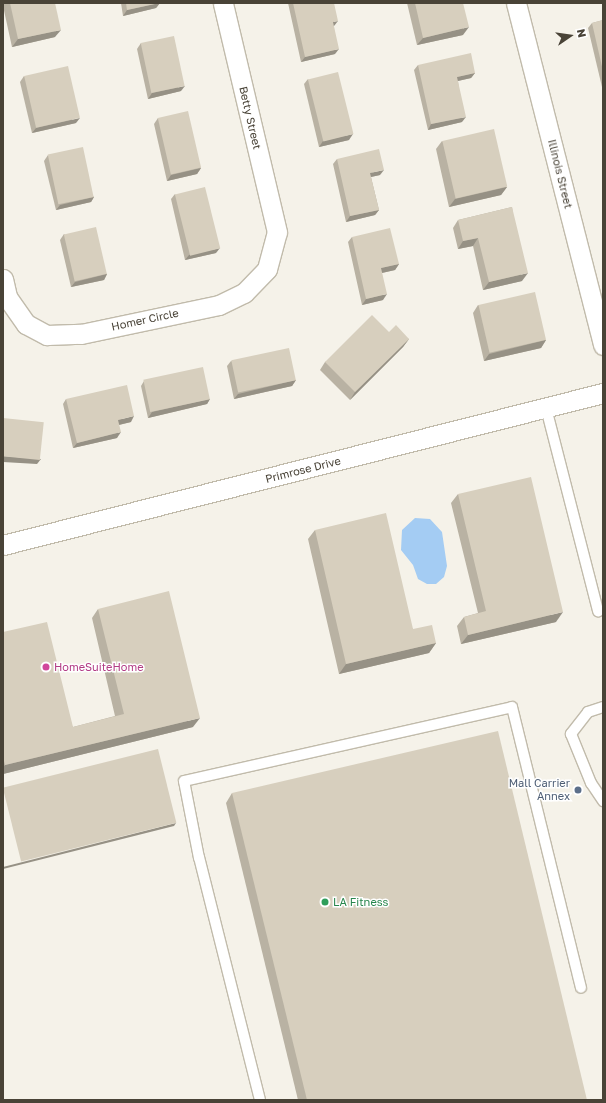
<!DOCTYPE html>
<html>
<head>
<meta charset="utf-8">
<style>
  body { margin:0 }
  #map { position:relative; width:606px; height:1103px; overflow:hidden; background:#f5f2e9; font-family:"Golos Text",sans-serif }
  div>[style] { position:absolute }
  .water>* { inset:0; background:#a4ccf3 }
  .roads { filter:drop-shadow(1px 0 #c1bbab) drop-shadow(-1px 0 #c1bbab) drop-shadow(0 1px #c1bbab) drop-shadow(0 -1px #c1bbab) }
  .lane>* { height:10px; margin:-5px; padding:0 5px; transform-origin:5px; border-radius:5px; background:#fff }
  .street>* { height:19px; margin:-9.5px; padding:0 9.5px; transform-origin:9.5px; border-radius:9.5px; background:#fff }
  .wall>* { inset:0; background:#b9b2a3 }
  .shaded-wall>* { inset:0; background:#969185 }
  .building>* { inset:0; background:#d7cfbe; transform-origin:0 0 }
  .dots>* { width:11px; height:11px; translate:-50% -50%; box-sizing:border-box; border:2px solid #fff; border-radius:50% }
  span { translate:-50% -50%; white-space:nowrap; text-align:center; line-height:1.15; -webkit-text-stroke:3px #fff; paint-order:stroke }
  .street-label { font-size:11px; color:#494337 }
  .hotel-label { font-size:11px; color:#b23c85 }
  .left { translate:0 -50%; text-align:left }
  .service-label { font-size:11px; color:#4e5e75 }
  .right { translate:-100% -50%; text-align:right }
  .leisure-label { font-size:11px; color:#27864d }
  .frame { position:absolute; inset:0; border:4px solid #494337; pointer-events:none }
  .north { position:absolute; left:550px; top:16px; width:40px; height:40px; -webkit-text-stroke:3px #fff; paint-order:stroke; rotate:77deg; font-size:11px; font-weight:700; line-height:16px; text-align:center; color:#494337 }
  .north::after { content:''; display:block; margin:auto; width:14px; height:18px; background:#494337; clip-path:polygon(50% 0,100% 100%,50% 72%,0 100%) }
</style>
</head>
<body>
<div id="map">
  <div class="water">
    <i style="clip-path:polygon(415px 518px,430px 519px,442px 532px,447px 566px,444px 577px,436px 584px,427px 584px,418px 579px,413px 565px,401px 550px,402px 530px)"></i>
  </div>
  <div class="roads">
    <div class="lane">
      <i style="left:546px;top:408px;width:210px;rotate:75.6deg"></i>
      <i style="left:603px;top:707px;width:16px;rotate:162deg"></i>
      <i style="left:588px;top:712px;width:28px;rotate:128deg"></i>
      <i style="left:571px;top:734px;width:53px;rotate:67.8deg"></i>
      <i style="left:591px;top:783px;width:22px;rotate:56deg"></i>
      <i style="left:260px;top:1100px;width:250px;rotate:-104.1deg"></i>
      <i style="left:199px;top:858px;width:78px;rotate:-101deg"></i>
      <i style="left:184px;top:781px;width:336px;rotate:-12.7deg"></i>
      <i style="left:512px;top:707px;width:289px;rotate:76.2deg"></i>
    </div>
    <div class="street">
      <i style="left:516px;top:3px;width:353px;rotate:75.7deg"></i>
      <i style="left:3px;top:279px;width:18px;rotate:77deg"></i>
      <i style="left:7px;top:297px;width:33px;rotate:55deg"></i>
      <i style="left:26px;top:324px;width:24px;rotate:28deg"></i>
      <i style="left:47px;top:335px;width:34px;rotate:-2deg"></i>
      <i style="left:81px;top:334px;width:141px;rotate:-11.9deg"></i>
      <i style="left:219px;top:305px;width:28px;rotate:-26deg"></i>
      <i style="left:244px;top:293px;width:33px;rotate:-46deg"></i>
      <i style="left:267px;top:269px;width:38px;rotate:-75deg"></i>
      <i style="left:277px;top:232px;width:235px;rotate:-103.3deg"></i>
      <i style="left:3px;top:545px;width:619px;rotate:-14.22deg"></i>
    </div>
  </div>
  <div class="wall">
    <i style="clip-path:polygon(3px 3px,55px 3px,55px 37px,12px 47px,3px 6px)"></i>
    <i style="clip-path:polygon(121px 3px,160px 3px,156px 8px,123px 16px)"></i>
    <i style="clip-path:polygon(288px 3px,334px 3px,334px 26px,335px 54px,301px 62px)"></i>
    <i style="clip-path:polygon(407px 3px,463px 3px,463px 35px,417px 45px)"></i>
    <i style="clip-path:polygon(603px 20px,603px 87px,602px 87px,588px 28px,592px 23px)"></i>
    <i style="clip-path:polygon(141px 43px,181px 91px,148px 99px,137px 49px)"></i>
    <i style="clip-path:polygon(418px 65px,475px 73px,471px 78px,458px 81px,462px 122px,428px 130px,414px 70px)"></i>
    <i style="clip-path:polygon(24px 76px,76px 123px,32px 133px,20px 82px)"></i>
    <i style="clip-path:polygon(308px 79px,349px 140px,319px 147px,304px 84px)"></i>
    <i style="clip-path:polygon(158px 118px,201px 168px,197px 174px,167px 181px,154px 124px)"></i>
    <i style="clip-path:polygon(442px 141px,507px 187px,501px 195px,449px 207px,436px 149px)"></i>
    <i style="clip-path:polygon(48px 155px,94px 197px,91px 202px,56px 210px,44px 161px)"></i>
    <i style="clip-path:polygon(337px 159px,380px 175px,371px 177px,379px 210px,375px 215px,346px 222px,333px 164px)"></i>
    <i style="clip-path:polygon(175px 194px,216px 253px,185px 260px,171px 199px)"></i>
    <i style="clip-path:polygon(512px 207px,522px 281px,483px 290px,473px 246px,458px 249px,453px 228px,458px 220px)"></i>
    <i style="clip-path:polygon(64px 234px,107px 274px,104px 280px,71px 287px,60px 240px)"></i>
    <i style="clip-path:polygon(352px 237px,399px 264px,395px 270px,382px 273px,383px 300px,362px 305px,348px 242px)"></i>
    <i style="clip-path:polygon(478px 305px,546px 340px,541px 348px,484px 361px,473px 313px)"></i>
    <i style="clip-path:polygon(389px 332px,409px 339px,403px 347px,350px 400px,320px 370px,325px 362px)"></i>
    <i style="clip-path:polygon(231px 361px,296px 380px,292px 386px,234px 399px,227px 366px)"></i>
    <i style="clip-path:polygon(144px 381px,210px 399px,207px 404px,148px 418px,141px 386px)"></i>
    <i style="clip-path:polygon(66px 399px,131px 422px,119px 425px,117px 438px,73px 448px,63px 404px)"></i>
    <i style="clip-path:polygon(458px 494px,556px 622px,461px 644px,457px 626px,464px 617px,478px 613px,451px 503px)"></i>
    <i style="clip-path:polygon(315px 530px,413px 629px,436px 643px,429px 653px,339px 674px,308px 539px)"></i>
    <i style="clip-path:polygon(98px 609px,193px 727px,3px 774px,3px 632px,73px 727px,115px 716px,92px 618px)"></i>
    <i style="clip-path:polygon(232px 793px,587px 1100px,298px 1100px,226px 803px)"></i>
  </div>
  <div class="shaded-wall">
    <i style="clip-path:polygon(160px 3px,156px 8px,123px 16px,127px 10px)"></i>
    <i style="clip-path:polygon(338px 21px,334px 26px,329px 27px,333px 22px)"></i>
    <i style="clip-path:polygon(469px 27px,463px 35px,417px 45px,423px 38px)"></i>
    <i style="clip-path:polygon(61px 30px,55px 37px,12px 47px,18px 39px)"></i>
    <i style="clip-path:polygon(339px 49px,335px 54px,301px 62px,305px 57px)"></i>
    <i style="clip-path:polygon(475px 73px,471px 78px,453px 82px,457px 77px)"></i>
    <i style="clip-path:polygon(185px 86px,181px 91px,148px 99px,152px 93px)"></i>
    <i style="clip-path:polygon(466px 117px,462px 122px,428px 130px,431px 124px)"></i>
    <i style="clip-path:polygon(80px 118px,76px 123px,32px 133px,36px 128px)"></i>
    <i style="clip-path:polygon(353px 134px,349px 140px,319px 147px,323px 141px)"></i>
    <i style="clip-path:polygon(201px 168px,197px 174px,167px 181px,171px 175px)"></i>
    <i style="clip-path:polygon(384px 170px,380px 175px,366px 178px,370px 173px)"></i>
    <i style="clip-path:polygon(507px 187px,501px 195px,449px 207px,455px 199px)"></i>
    <i style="clip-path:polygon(94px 197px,91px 202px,56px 210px,60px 205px)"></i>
    <i style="clip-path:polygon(379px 210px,375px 215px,346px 222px,350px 216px)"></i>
    <i style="clip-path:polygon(478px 238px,473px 246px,458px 249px,463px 241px)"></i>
    <i style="clip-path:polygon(220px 248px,216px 253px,185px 260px,189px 255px)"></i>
    <i style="clip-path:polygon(399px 264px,395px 270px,377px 274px,381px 268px)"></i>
    <i style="clip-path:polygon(528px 273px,522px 281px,483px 290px,489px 282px)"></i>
    <i style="clip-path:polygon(107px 274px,104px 280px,71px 287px,75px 282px)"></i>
    <i style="clip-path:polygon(387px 294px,383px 300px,362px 305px,366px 299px)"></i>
    <i style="clip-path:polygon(409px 339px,403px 347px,350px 400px,355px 392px)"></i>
    <i style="clip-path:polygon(546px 340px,541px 348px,484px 361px,489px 354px)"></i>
    <i style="clip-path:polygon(296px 380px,292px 386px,234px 399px,238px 394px)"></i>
    <i style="clip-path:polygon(210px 399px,207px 404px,148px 418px,152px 412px)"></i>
    <i style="clip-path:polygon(134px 416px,131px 422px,114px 426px,118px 420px)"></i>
    <i style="clip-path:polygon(121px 432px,117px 438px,73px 448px,77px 443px)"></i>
    <i style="clip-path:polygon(3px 456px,41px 459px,37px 464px,3px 462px)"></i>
    <i style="clip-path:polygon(563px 612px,556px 622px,461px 644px,468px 635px)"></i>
    <i style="clip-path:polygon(436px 643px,429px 653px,339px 674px,346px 664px)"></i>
    <i style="clip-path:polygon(200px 718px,193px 727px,3px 774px,3px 768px,5px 765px)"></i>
    <i style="clip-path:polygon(176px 823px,174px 826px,3px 869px,3px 867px)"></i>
  </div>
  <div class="building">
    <i style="clip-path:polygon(10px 3px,55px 3px,61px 30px,18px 39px)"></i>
    <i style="clip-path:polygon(126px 3px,159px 3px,127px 10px)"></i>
    <i style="clip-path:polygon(293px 3px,334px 3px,338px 21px,333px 22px,339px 49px,305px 57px)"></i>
    <i style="clip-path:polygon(415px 3px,463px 3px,469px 27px,423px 38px)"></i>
    <i style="clip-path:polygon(603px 20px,603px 71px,592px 23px)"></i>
    <i style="left:174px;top:36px;width:51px;height:34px;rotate:78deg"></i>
    <i style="clip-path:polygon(471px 53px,475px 73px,457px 77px,466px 117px,431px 124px,418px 65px)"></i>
    <i style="left:68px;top:66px;width:53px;height:45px;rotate:77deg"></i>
    <i style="left:338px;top:72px;width:64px;height:31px;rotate:76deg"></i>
    <i style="left:188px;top:111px;width:58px;height:31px;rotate:77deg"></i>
    <i style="left:494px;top:129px;width:59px;height:53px;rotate:77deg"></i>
    <i style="left:83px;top:147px;width:51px;height:36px;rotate:78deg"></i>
    <i style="clip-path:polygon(379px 149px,384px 170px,370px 173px,379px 210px,350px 216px,337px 159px)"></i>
    <i style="left:205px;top:187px;width:63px;height:31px;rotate:76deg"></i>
    <i style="clip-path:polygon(512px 207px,528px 273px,489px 282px,478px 238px,463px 241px,458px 220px)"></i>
    <i style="left:96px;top:227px;width:48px;height:33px;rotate:77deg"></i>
    <i style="clip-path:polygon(390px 228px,399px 264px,381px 268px,387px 294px,366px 299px,352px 237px)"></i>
    <i style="left:535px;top:292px;width:49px;height:58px;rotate:77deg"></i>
    <i style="clip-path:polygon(372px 315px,389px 332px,396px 325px,409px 339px,355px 392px,325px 362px)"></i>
    <i style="left:289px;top:348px;width:33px;height:59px;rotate:78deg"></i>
    <i style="left:203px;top:367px;width:33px;height:61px;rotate:78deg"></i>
    <i style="clip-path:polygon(127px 385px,134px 416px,118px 420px,121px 432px,77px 443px,66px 399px)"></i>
    <i style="left:3px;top:418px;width:41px;height:38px;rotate:6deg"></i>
    <i style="clip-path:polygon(531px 477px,563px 612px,468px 635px,464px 617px,486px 611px,458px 494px)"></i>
    <i style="clip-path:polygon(386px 513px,413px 629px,432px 625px,436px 643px,346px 664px,315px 530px)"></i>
    <i style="clip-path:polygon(169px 591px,200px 718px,5px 765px,3px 757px,3px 632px,47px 622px,73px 727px,124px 714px,98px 609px)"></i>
    <i style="clip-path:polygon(498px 731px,587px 1100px,307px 1100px,232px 793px)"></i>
    <i style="left:158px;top:749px;width:76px;height:160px;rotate:76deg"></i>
  </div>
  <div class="dots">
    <i style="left:46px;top:667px;background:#d1479c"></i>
    <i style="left:578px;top:790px;background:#5c6f8a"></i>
    <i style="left:325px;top:902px;background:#2e9e5b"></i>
  </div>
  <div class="street-label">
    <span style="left:250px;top:118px;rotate:77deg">Betty Street</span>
    <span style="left:560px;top:174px;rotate:76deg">Illinois Street</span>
    <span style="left:145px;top:320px;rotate:-12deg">Homer Circle</span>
    <span style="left:303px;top:470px;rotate:-14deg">Primrose Drive</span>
  </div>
  <div class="hotel-label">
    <span class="left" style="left:54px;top:667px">HomeSuiteHome</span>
  </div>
  <div class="service-label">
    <span class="right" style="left:570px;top:790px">Mall Carrier<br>Annex</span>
  </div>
  <div class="leisure-label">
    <span class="left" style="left:333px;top:902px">LA Fitness</span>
  </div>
  <div class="frame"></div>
  <div class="north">N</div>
</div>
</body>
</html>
